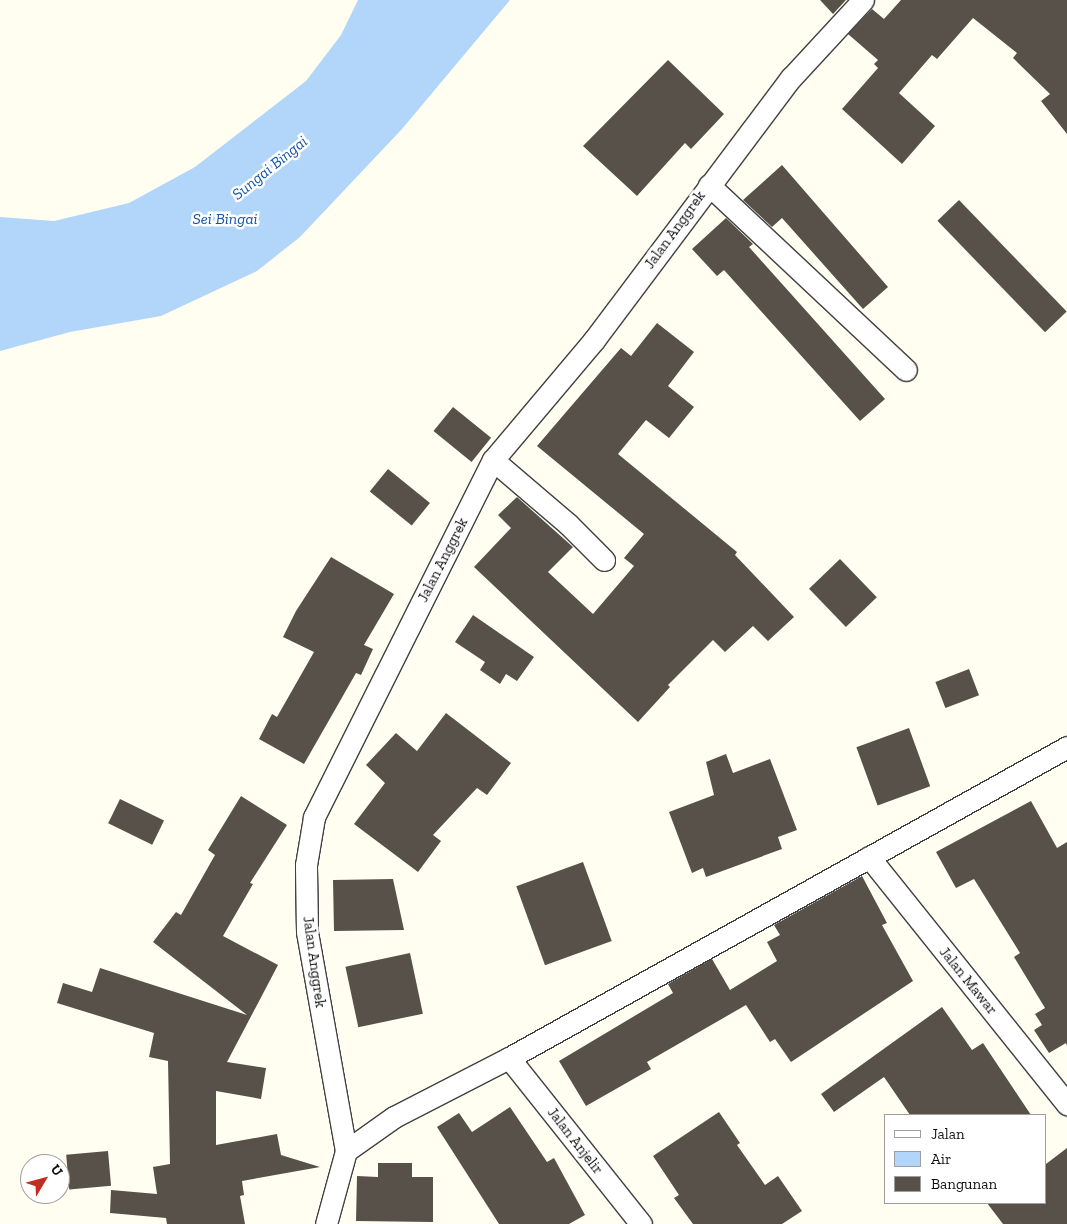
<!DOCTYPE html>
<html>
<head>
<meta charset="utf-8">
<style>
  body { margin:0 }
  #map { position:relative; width:1067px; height:1224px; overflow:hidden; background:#fffef0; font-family:"Zilla Slab",serif }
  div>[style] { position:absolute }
  .water>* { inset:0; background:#b2d6f9 }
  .building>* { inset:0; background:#58514a; transform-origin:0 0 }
  .roads { filter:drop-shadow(1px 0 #414141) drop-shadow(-1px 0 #414141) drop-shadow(0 1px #414141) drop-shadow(0 -1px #414141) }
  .street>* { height:21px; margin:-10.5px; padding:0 10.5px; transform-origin:10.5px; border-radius:10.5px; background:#fff }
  span { translate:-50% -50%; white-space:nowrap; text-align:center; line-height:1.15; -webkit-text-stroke:5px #fff; paint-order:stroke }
  .street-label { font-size:15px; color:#0e0e0e }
  .water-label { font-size:16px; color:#1253a6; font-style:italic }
  .legend { position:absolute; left:884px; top:1114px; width:162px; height:90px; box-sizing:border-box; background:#fff; border:1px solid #9f9f9f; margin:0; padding:6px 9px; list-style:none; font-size:15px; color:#0e0e0e }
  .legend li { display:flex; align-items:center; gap:10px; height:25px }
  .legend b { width:25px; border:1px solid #9f9f9f }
  .north { position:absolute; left:20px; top:1154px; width:50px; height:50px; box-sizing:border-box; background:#fff; border:1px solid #9f9f9f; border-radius:50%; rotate:53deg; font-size:14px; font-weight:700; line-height:20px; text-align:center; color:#0e0e0e }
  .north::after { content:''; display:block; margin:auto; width:18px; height:22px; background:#c52c20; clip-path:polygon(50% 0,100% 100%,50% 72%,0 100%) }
</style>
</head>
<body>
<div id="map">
  <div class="water">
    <i style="clip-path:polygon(358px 0,510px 0,402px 129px,300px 237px,257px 271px,161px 316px,70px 332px,0 351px,0 217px,54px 221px,129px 203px,195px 167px,306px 81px,341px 35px)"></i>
  </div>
  <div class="building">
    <i style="clip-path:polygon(820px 0,846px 0,833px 14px)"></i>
    <i style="clip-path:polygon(901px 0,1067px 0,1067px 134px,1041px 101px,1050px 94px,1013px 58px,1017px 53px,973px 18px,937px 59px,932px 55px,899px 93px,935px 126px,902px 164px,842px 109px,878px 68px,874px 64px,878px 60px,848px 34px,872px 9px,884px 19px)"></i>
    <i style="clip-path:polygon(668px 60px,724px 114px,691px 149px,685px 143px,637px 196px,583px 146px)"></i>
    <i style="clip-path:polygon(782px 165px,888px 287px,863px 309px,782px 218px,772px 227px,743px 200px)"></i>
    <i style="left:959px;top:200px;width:155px;height:30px;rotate:46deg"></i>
    <i style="clip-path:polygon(726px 218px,753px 244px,749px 247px,885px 399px,860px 421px,724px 270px,717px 276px,692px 249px)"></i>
    <i style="clip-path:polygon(657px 323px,694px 352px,668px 386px,694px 407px,669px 438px,646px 420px,618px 454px,737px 552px,735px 555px,794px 617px,768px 641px,753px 626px,725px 652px,713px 640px,668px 685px,670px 687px,638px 722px,474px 567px,511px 528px,498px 515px,517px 497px,573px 547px,548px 572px,593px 614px,634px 566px,624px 558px,644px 534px,537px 446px,621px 348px,631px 356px)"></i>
    <i style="left:453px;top:407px;width:49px;height:31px;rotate:39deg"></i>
    <i style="left:388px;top:469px;width:54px;height:29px;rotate:39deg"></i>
    <i style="clip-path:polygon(331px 557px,394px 594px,364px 645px,373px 649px,361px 675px,356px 673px,304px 764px,259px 739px,272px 714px,277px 717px,314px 652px,283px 637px,296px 611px)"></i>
    <i style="left:840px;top:559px;width:53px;height:43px;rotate:46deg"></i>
    <i style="clip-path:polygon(473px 615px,534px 657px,517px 681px,506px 674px,500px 684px,480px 670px,485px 662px,455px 642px)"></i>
    <i style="left:969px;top:669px;width:28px;height:36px;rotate:69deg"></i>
    <i style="clip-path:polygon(446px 713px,511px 763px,487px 795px,477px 788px,433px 835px,441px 841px,418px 872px,354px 824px,385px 783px,366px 765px,396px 733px,417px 751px)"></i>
    <i style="left:909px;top:728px;width:62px;height:56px;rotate:70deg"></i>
    <i style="clip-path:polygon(726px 754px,733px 773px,770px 759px,797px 830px,778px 837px,782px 849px,706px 877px,703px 868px,692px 873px,669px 812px,714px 795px,706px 762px)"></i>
    <i style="clip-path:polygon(241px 796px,287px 825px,250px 883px,253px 884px,223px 936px,278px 965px,227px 1062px,266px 1068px,261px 1099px,216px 1091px,216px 1145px,277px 1134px,281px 1155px,320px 1167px,242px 1181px,244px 1195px,240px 1196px,245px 1224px,167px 1224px,166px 1218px,110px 1213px,111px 1190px,157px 1194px,153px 1167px,170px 1164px,168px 1061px,149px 1057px,154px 1033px,57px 1003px,63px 983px,92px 992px,100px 968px,247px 1015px,153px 942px,176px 912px,181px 915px,215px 855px,208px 850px)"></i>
    <i style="left:120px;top:799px;width:49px;height:27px;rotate:26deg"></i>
    <i style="clip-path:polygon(1031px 801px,1057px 848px,1067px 842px,1067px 1046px,1066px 1043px,1049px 1053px,1034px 1030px,1042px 1025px,1035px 1014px,1045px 1008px,1014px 957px,1020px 953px,974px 879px,956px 888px,936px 852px)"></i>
    <i style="left:583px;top:862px;width:84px;height:71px;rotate:70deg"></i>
    <i style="clip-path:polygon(862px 876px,887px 923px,882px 925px,913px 981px,791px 1062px,775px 1039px,770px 1042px,746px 1005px,647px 1062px,651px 1069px,586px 1106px,559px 1061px,673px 993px,668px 984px,712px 959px,730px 990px,777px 961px,767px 942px,780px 935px,774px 925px)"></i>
    <i style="clip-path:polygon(393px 879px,404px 930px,334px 931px,333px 880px)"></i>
    <i style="left:410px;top:953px;width:62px;height:66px;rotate:78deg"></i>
    <i style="clip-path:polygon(942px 1007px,972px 1050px,983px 1043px,1031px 1115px,910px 1115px,884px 1077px,834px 1112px,821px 1094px)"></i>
    <i style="clip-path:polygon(510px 1107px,547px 1162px,554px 1158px,585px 1215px,569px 1224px,499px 1224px,437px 1127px,459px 1113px,472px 1132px)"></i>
    <i style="clip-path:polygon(719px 1112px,740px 1143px,737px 1145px,765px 1185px,778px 1176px,802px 1211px,782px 1224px,693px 1224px,674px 1198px,679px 1195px,653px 1156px)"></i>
    <i style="clip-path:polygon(1067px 1148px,1067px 1224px,1003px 1224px,987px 1203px,1046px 1203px,1046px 1164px)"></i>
    <i style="left:108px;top:1151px;width:35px;height:42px;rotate:85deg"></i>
    <i style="clip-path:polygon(378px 1163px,412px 1163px,412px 1177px,433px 1177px,433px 1222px,356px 1221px,357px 1176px,378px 1177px)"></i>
  </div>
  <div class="roads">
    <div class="street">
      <i style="left:709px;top:185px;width:270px;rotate:43.2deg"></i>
      <i style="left:493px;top:460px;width:99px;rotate:40.5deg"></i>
      <i style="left:568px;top:524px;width:51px;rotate:45deg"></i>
      <i style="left:869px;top:857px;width:317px;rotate:51.3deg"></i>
      <i style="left:509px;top:1058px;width:212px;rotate:51.5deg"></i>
      <i style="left:346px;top:1151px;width:59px;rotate:-35.3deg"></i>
      <i style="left:394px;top:1117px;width:129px;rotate:-27.2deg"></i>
      <i style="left:509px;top:1058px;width:639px;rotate:-29.13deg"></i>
      <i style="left:326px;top:1224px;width:76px;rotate:-74.7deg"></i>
      <i style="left:346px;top:1151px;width:223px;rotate:-100.1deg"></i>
      <i style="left:307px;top:931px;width:66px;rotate:-90.9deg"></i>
      <i style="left:306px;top:865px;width:49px;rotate:-80.5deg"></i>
      <i style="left:314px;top:817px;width:399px;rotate:-63.4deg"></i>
      <i style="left:493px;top:460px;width:157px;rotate:-49.9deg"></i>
      <i style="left:594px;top:340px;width:328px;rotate:-53.1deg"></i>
      <i style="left:791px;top:78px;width:106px;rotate:-47.3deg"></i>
    </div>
  </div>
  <div class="street-label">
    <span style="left:675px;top:230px;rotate:-54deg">Jalan Anggrek</span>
    <span style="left:443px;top:560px;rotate:-63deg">Jalan Anggrek</span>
    <span style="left:314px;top:962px;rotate:82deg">Jalan Anggrek</span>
    <span style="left:968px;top:981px;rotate:51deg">Jalan Mawar</span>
    <span style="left:575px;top:1141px;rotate:52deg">Jalan Anjelir</span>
  </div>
  <div class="water-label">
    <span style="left:270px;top:168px;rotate:-39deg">Sungai Bingai</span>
    <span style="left:225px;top:219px">Sei Bingai</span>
  </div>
  <ul class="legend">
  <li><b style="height:6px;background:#fff"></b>Jalan</li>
  <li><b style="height:14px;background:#b2d6f9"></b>Air</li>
  <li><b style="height:14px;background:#58514a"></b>Bangunan</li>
  </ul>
  <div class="north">U</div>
</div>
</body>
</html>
